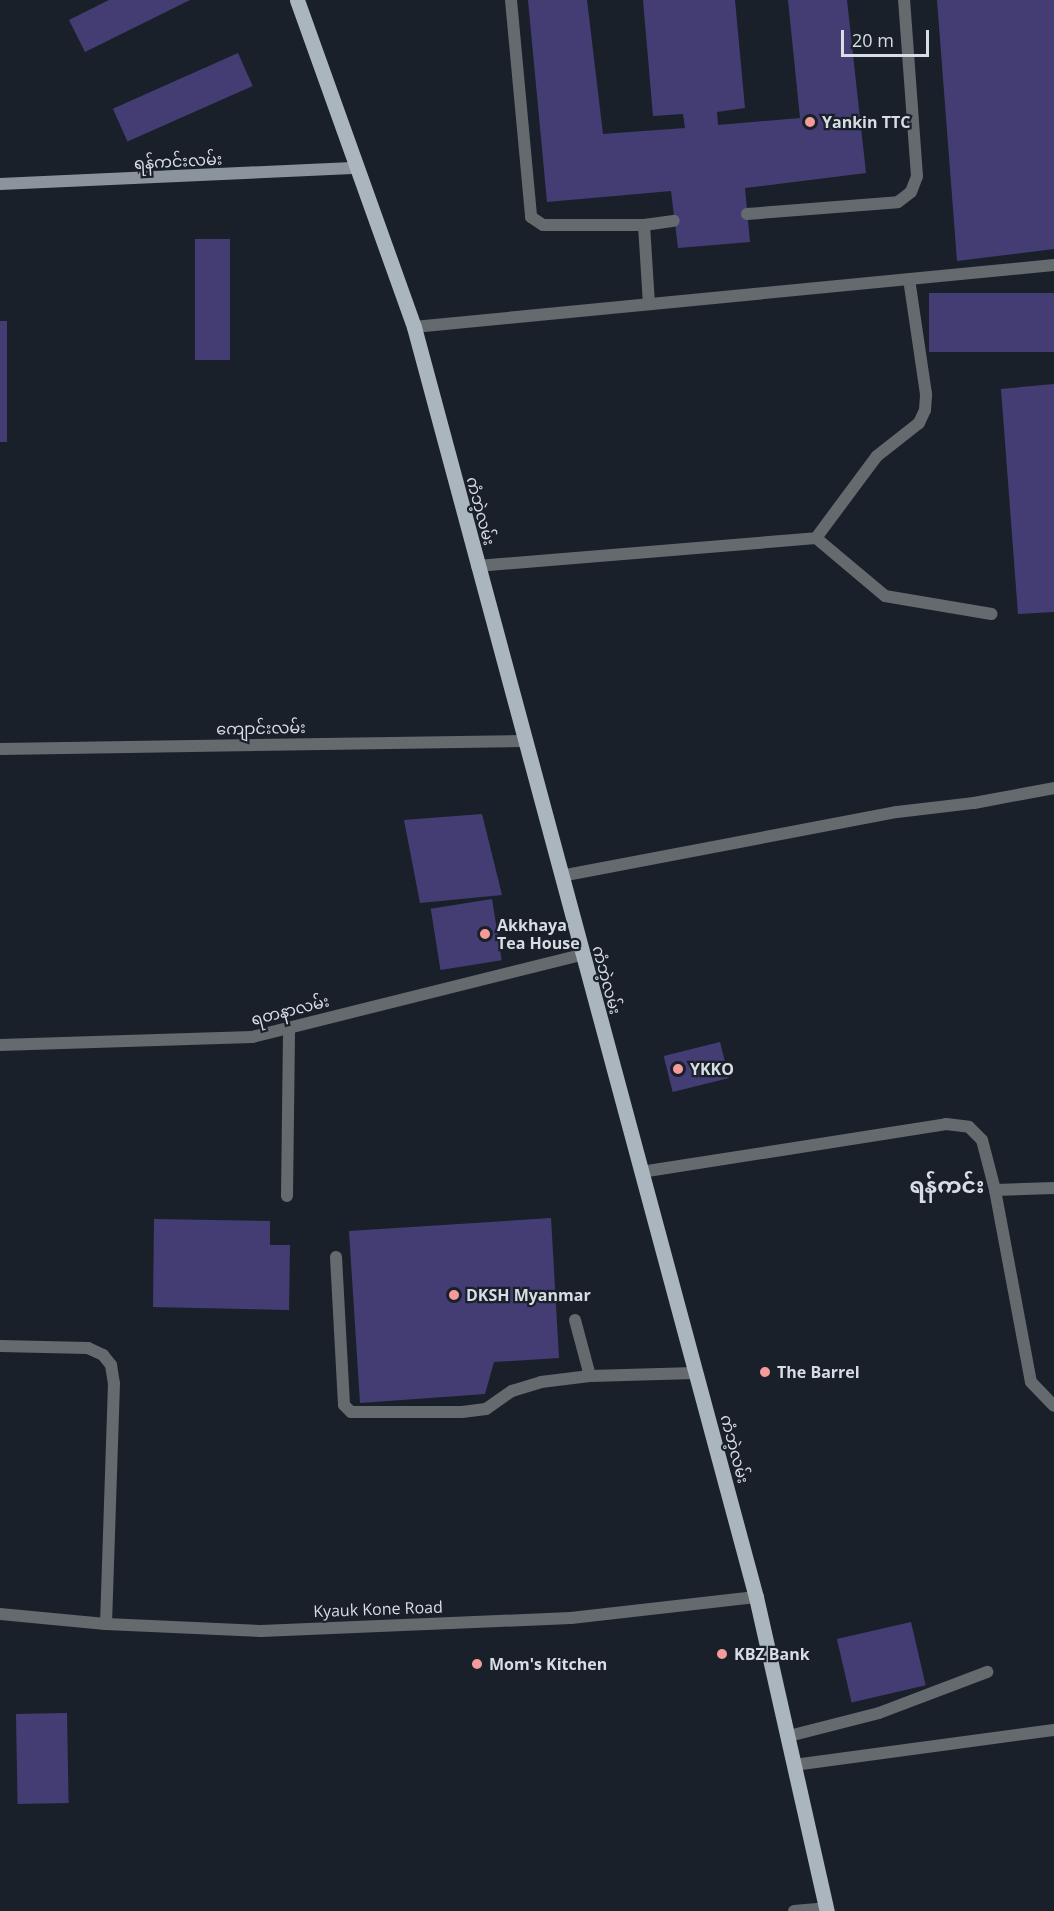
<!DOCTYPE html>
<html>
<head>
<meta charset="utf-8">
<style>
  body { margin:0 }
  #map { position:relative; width:1054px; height:1911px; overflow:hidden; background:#1a202a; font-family:"Open Sans","Noto Sans Myanmar",sans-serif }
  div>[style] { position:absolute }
  .building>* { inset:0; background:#443d74; transform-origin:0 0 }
  .service>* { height:12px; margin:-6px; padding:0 6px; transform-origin:6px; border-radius:6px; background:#646a6e }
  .minor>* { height:12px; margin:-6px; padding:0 6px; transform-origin:6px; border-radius:6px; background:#646a6e }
  .secondary>* { height:12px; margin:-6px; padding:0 6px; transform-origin:6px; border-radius:6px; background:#8b949b }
  .primary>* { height:15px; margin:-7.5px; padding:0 7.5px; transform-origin:7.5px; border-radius:7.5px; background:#aab5be }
  .dots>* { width:16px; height:16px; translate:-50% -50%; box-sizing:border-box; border:3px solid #1a202a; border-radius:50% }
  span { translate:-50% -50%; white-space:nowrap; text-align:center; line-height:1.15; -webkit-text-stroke:4.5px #1a202a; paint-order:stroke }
  .poi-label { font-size:16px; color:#d8dce3; font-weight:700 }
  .left { translate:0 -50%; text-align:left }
  .street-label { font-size:16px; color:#d8dce3 }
  .district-label { font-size:22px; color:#d8dce3; font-weight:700 }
  .scale { position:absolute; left:841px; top:30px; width:88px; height:27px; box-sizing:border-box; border:3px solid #d8dce3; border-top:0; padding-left:8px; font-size:18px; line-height:21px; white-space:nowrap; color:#d8dce3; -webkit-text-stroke:4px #1a202a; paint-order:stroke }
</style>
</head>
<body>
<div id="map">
  <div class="building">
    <i style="clip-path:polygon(109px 0,190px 0,85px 52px,69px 20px)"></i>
    <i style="clip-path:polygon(528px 0,587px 0,603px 134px,685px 128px,683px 114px,653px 116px,643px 0,735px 0,745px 108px,717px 112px,718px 125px,800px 118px,788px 0,847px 0,866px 173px,745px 188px,750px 242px,678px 248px,671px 191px,547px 202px)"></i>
    <i style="clip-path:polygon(937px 0,1054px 0,1054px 249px,957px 261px)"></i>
    <i style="left:238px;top:53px;width:36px;height:137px;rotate:66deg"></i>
    <i style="left:195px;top:239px;width:35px;height:121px"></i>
    <i style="left:1054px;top:293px;width:59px;height:125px;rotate:90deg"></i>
    <i style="left:0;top:321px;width:7px;height:121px"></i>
    <i style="clip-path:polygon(1054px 384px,1054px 612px,1018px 614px,1001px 389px)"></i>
    <i style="clip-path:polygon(482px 814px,502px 895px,420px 903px,404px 820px)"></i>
    <i style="left:492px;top:899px;width:62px;height:62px;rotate:81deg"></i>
    <i style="left:720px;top:1042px;width:37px;height:58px;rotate:76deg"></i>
    <i style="clip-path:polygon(551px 1218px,559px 1358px,494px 1362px,485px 1394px,360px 1403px,349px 1231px)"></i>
    <i style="clip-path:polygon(154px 1219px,270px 1221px,270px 1245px,290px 1245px,289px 1310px,153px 1307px)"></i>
    <i style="left:911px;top:1622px;width:65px;height:76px;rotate:77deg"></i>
    <i style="left:67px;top:1713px;width:90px;height:51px;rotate:89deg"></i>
  </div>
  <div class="service">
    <i style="left:511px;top:0;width:218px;rotate:84.7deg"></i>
    <i style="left:531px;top:217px;width:14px;rotate:34deg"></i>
    <i style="left:543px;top:225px;width:101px"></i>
    <i style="left:644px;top:225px;width:79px;rotate:86.4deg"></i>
    <i style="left:747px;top:214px;width:151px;rotate:-4.5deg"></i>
    <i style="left:898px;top:202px;width:16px;rotate:-38deg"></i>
    <i style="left:911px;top:192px;width:17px;rotate:-69deg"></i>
    <i style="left:917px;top:176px;width:176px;rotate:-94.2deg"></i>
    <i style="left:644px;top:225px;width:30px;rotate:-8deg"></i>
    <i style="left:816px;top:538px;width:102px;rotate:-53.4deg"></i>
    <i style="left:877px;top:456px;width:53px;rotate:-38.2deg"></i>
    <i style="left:919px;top:423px;width:14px;rotate:-65deg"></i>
    <i style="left:925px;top:410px;width:16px;rotate:-86deg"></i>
    <i style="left:926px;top:394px;width:116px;rotate:-98.4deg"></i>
    <i style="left:477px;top:566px;width:340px;rotate:-4.7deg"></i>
    <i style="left:816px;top:538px;width:90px;rotate:40deg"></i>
    <i style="left:885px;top:596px;width:108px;rotate:9.6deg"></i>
    <i style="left:641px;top:1172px;width:309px;rotate:-8.9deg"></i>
    <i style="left:946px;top:1124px;width:23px;rotate:7deg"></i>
    <i style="left:969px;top:1127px;width:18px;rotate:45deg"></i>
    <i style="left:982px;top:1140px;width:52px;rotate:75.4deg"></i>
    <i style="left:995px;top:1190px;width:195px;rotate:79.4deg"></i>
    <i style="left:1031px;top:1382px;width:33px;rotate:46deg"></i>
    <i style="left:995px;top:1190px;width:59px;rotate:-1.9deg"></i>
    <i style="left:287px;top:1196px;width:168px;rotate:-89.3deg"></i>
    <i style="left:336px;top:1257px;width:148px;rotate:86.9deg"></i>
    <i style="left:344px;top:1405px;width:10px;rotate:45deg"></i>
    <i style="left:351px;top:1412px;width:111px"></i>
    <i style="left:462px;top:1412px;width:24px;rotate:-7deg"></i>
    <i style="left:486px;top:1409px;width:32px;rotate:-35deg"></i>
    <i style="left:512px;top:1391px;width:30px;rotate:-17deg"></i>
    <i style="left:541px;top:1382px;width:49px;rotate:-7deg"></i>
    <i style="left:590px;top:1376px;width:105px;rotate:-1.6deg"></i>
    <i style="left:575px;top:1320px;width:58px;rotate:75deg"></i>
  </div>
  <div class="minor">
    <i style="left:414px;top:327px;width:643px;rotate:-5.53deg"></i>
    <i style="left:0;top:749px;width:523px;rotate:-0.88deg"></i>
    <i style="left:561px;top:876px;width:342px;rotate:-10.8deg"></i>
    <i style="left:897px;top:812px;width:78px;rotate:-6.7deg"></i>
    <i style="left:974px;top:803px;width:81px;rotate:-10.6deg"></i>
    <i style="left:0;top:1045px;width:252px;rotate:-1.8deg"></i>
    <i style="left:252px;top:1037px;width:340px;rotate:-14deg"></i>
    <i style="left:0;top:1346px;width:88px;rotate:1.3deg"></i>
    <i style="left:88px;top:1348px;width:17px;rotate:25deg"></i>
    <i style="left:103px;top:1355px;width:13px;rotate:51deg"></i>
    <i style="left:111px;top:1365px;width:18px;rotate:81deg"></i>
    <i style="left:114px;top:1383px;width:241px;rotate:91.9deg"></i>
    <i style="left:0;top:1614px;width:106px;rotate:5.4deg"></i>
    <i style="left:106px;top:1624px;width:155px;rotate:2.6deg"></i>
    <i style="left:261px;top:1631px;width:310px;rotate:-2.4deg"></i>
    <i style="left:571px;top:1618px;width:186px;rotate:-6.5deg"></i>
    <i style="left:789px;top:1736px;width:93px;rotate:-14.3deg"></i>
    <i style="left:879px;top:1713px;width:116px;rotate:-20.8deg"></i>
    <i style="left:794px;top:1765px;width:262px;rotate:-7.7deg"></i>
    <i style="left:794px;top:1911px;width:32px;rotate:-5deg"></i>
  </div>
  <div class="secondary">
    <i style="left:0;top:184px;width:358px;rotate:-2.6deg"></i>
  </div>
  <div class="primary">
    <i style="left:297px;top:0;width:347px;rotate:70.3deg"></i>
    <i style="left:414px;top:327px;width:1315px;rotate:74.93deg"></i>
    <i style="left:756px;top:1597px;width:322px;rotate:77.3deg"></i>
  </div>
  <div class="dots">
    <i style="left:810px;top:122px;background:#f59b9a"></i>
    <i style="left:485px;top:934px;background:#f59b9a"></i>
    <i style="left:678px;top:1069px;background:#f59b9a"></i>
    <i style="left:454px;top:1295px;background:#f59b9a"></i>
    <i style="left:765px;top:1372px;background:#f59b9a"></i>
    <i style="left:722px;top:1654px;background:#f59b9a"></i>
    <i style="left:477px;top:1664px;background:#f59b9a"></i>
  </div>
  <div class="poi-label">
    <span class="left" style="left:822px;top:122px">Yankin TTC</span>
    <span class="left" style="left:497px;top:934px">Akkhaya<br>Tea House</span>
    <span class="left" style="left:690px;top:1069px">YKKO</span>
    <span class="left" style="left:466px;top:1295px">DKSH Myanmar</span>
    <span class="left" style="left:777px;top:1372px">The Barrel</span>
    <span class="left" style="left:734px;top:1654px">KBZ Bank</span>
    <span class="left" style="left:489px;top:1664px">Mom's Kitchen</span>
  </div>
  <div class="street-label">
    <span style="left:178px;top:161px;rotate:-3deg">ရန်ကင်းလမ်း</span>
    <span style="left:481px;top:511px;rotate:75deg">ကံဘဲ့လမ်း</span>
    <span style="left:261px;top:728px;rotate:-1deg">ကျောင်းလမ်း</span>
    <span style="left:607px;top:980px;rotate:75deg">ကံဘဲ့လမ်း</span>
    <span style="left:290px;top:1010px;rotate:-14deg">ရတနာလမ်း</span>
    <span style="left:735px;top:1449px;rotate:75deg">ကံဘဲ့လမ်း</span>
    <span style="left:378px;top:1609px;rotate:-2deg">Kyauk Kone Road</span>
  </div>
  <div class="district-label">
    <span style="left:947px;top:1185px">ရန်ကင်း</span>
  </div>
  <div class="scale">20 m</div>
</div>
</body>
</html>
